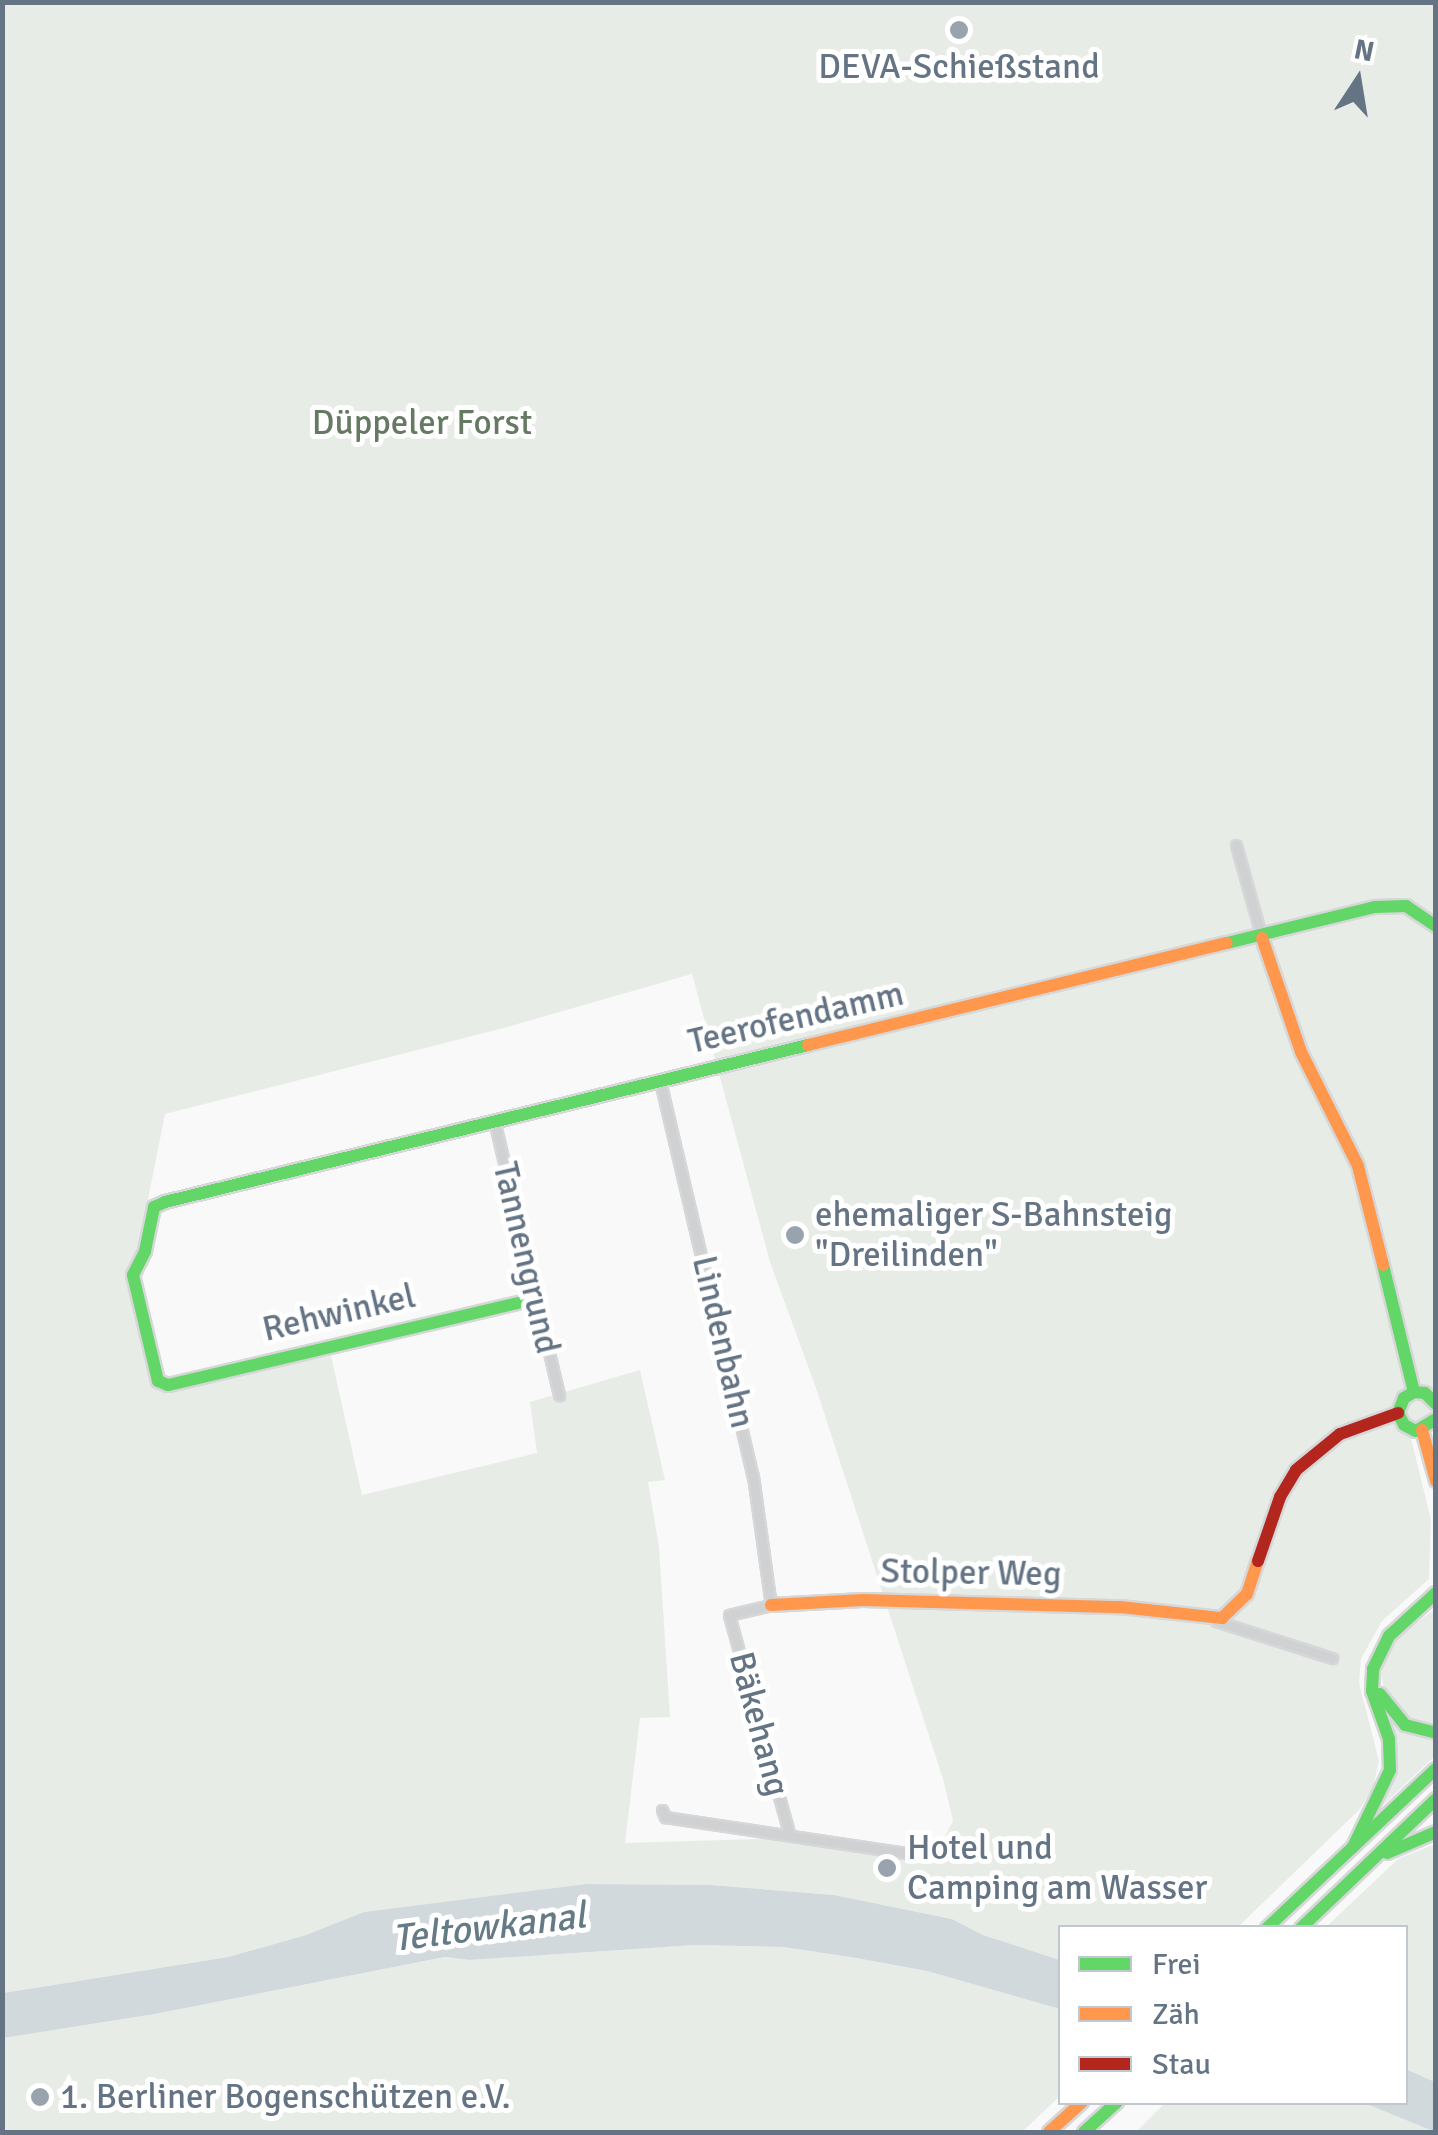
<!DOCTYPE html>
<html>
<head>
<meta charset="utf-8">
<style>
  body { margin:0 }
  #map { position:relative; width:1438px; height:2135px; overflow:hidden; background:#f9f9f9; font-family:Signika,sans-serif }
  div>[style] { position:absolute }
  .green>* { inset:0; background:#e8ece7 }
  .round { border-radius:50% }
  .water>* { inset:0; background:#d2d9dd }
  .roads { filter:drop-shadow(2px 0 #d6d7d8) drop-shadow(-2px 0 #d6d7d8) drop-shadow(0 2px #d6d7d8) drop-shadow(0 -2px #d6d7d8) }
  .street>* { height:9px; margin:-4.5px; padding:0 4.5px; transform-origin:4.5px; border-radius:4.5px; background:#cfd1d2 }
  .fast>* { height:12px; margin:-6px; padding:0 6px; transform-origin:6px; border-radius:6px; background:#63d668 }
  .slow>* { height:12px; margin:-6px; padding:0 6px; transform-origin:6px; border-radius:6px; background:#ff974d }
  .jam>* { height:12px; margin:-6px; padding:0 6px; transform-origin:6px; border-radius:6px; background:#b3261e }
  .dots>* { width:28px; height:28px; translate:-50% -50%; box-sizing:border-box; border:5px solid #fff; border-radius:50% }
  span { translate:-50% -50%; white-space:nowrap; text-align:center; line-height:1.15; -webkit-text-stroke:10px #fff; paint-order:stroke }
  .poi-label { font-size:35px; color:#647484 }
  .left { translate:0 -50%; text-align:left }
  .park-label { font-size:35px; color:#667a63 }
  .street-label { font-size:35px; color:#647484 }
  .water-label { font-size:38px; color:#647a84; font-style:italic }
  .frame { position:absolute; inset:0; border:5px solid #647484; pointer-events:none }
  .legend { position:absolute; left:1058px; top:1925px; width:350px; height:180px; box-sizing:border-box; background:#fff; border:2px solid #c1c7ce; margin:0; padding:12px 18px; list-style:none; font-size:30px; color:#647484 }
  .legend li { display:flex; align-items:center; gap:20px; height:50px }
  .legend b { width:50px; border:2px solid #c1c7ce }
  .north { position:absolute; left:1308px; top:30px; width:100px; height:100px; -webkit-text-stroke:8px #fff; paint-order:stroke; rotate:12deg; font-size:28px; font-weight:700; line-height:40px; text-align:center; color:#647484 }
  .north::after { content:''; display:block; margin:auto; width:35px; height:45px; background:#647484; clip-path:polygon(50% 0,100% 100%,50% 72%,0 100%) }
</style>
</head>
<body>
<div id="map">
  <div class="green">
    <i style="clip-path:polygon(evenodd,2px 3px,1435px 3px,1436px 1395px,1407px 1383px,1390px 1413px,1394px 1424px,1410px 1434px,1431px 1520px,1429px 1579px,1382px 1621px,1361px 1659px,1359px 1683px,1379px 1761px,1373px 1788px,1359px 1810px,1238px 1927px,1060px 1928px,1060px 1960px,983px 1935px,952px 1919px,834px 1895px,711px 1885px,586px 1884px,365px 1912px,306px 1935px,228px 1957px,3px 1993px,2px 3px,692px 974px,770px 1262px,816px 1388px,943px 1779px,953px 1820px,933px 1862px,787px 1838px,625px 1843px,640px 1718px,670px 1717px,659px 1547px,648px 1482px,665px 1480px,640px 1370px,530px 1402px,537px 1453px,362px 1495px,331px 1356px,161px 1390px,153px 1381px,133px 1275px,165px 1114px,500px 1029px,692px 974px)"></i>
    <i class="round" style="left:1404px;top:1397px;width:28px;height:28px"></i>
    <i style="clip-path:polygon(1435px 1609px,1435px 1727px,1416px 1724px,1386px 1696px,1381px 1675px,1385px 1655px,1396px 1638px)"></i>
    <i style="clip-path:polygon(1382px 1704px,1436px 1735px,1435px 1756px,1381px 1807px,1389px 1789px)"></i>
    <i style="clip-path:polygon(1435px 1844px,1436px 1844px,1435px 2082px,1406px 2069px,1406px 1928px,1326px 1927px,1398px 1859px)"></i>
    <i style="clip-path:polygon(696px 1945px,783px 1947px,850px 1957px,927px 1971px,1060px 2009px,1060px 2096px,1022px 2132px,3px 2132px,2px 2038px,155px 2014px,445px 1957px,469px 1960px)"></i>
    <i style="clip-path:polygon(1166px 2102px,1364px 2103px,1435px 2132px,1136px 2132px)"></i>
  </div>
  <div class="water">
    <i style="clip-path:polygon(586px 1884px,711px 1885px,834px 1895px,952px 1919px,983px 1935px,1060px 1960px,1060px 2009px,927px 1971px,850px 1957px,783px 1947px,696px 1945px,469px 1960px,445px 1957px,155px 2014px,3px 2038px,3px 1993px,228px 1957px,306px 1935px,364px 1912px)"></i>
    <i style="clip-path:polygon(1406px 2069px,1435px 2082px,1435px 2132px,1364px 2103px,1406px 2102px)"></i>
  </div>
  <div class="roads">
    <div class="street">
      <i style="left:1236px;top:845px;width:97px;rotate:74.4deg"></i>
      <i style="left:660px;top:1081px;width:406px;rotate:76.8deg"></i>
      <i style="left:753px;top:1476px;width:130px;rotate:82.1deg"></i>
      <i style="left:771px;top:1605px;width:43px;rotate:166.6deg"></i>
      <i style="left:729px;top:1615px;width:226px;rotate:74.6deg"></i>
      <i style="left:494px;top:1120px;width:283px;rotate:76.7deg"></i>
      <i style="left:1216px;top:1621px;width:122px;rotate:17.7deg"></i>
      <i style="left:662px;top:1810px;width:8px;rotate:67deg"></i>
      <i style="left:665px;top:1817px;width:250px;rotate:8.5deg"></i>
    </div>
    <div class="fast">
      <i style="left:1227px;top:943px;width:152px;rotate:-13.7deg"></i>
      <i style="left:1375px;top:907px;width:31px;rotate:-2deg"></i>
      <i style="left:1406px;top:906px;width:36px;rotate:34deg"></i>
      <i style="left:1383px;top:1265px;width:131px;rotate:76.3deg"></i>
      <i style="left:535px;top:1299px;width:377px;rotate:166.8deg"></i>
      <i style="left:168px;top:1385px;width:11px;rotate:-158deg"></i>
      <i style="left:158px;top:1381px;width:109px;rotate:-103.3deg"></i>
      <i style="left:133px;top:1275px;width:27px;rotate:-63deg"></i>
      <i style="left:145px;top:1251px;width:45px;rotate:-78.4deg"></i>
      <i style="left:154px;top:1207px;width:12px;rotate:-24deg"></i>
      <i style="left:165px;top:1202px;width:662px;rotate:-13.72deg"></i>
      <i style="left:1436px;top:1404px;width:16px;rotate:-135deg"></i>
      <i style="left:1425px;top:1393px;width:11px;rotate:-175deg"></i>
      <i style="left:1414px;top:1392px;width:12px;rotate:149deg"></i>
      <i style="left:1404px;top:1398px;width:16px;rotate:112deg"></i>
      <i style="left:1398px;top:1413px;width:13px;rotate:63deg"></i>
      <i style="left:1404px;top:1425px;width:13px;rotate:27deg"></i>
      <i style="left:1416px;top:1431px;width:23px;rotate:-31deg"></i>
      <i style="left:1380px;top:1694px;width:40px;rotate:51deg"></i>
      <i style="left:1405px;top:1725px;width:32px;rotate:14deg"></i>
      <i style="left:1353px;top:1847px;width:85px;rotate:-64.3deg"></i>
      <i style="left:1390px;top:1770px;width:31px;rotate:-92deg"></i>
      <i style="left:1389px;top:1739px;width:51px;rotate:-109.5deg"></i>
      <i style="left:1372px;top:1691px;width:22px;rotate:-87deg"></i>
      <i style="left:1373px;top:1669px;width:37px;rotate:-64deg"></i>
      <i style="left:1389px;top:1636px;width:64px;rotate:-42.5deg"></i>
      <i style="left:1387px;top:1853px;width:53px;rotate:-23.2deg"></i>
      <i style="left:1267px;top:1928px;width:232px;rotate:-43.3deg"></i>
      <i style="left:1301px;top:1928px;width:187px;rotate:-43.7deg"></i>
      <i style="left:1084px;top:2132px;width:45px;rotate:-42.3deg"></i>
    </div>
    <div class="slow">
      <i style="left:1262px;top:938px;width:120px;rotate:71.1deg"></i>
      <i style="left:1301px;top:1052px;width:127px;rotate:63.4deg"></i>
      <i style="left:1358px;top:1166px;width:102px;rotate:75.8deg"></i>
      <i style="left:808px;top:1045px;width:431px;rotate:-13.7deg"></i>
      <i style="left:1422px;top:1430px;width:53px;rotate:74.6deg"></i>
      <i style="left:771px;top:1605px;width:92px;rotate:-3.1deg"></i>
      <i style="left:863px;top:1600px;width:257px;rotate:1.6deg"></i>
      <i style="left:1120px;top:1607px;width:103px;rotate:6.2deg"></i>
      <i style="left:1222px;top:1618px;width:35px;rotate:-44deg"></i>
      <i style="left:1247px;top:1594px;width:35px;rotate:-72deg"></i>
      <i style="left:1049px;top:2132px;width:45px;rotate:-42.3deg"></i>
    </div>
    <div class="jam">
      <i style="left:1258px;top:1561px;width:68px;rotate:-71deg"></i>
      <i style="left:1280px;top:1497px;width:31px;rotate:-59deg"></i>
      <i style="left:1296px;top:1470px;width:57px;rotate:-39.3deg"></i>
      <i style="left:1340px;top:1434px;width:62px;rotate:-19.9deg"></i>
    </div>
  </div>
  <div class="dots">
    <i style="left:959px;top:30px;background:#98a3ad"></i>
    <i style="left:795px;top:1235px;background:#98a3ad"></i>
    <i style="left:887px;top:1868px;background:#98a3ad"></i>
    <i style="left:40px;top:2097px;background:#98a3ad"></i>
  </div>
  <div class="poi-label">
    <span style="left:959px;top:67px">DEVA-Schießstand</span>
    <span class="left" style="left:815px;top:1235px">ehemaliger S-Bahnsteig<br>"Dreilinden"</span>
    <span class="left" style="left:907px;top:1868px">Hotel und<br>Camping am Wasser</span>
    <span class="left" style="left:60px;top:2097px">1. Berliner Bogenschützen e.V.</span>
  </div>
  <div class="park-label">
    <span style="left:422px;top:423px">Düppeler Forst</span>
  </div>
  <div class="street-label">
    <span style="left:796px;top:1018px;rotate:-13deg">Teerofendamm</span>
    <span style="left:526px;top:1258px;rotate:77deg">Tannengrund</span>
    <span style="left:339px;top:1313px;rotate:-13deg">Rehwinkel</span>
    <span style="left:723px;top:1342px;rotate:77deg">Lindenbahn</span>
    <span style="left:971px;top:1573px;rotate:1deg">Stolper Weg</span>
    <span style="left:759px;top:1724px;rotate:75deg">Bäkehang</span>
  </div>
  <div class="water-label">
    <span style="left:489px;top:1927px;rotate:-7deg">Teltowkanal</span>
  </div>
  <div class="frame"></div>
  <ul class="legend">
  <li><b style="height:12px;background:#63d668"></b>Frei</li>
  <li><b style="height:12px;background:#ff974d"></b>Zäh</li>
  <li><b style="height:12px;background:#b3261e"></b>Stau</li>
  </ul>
  <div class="north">N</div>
</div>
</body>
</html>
